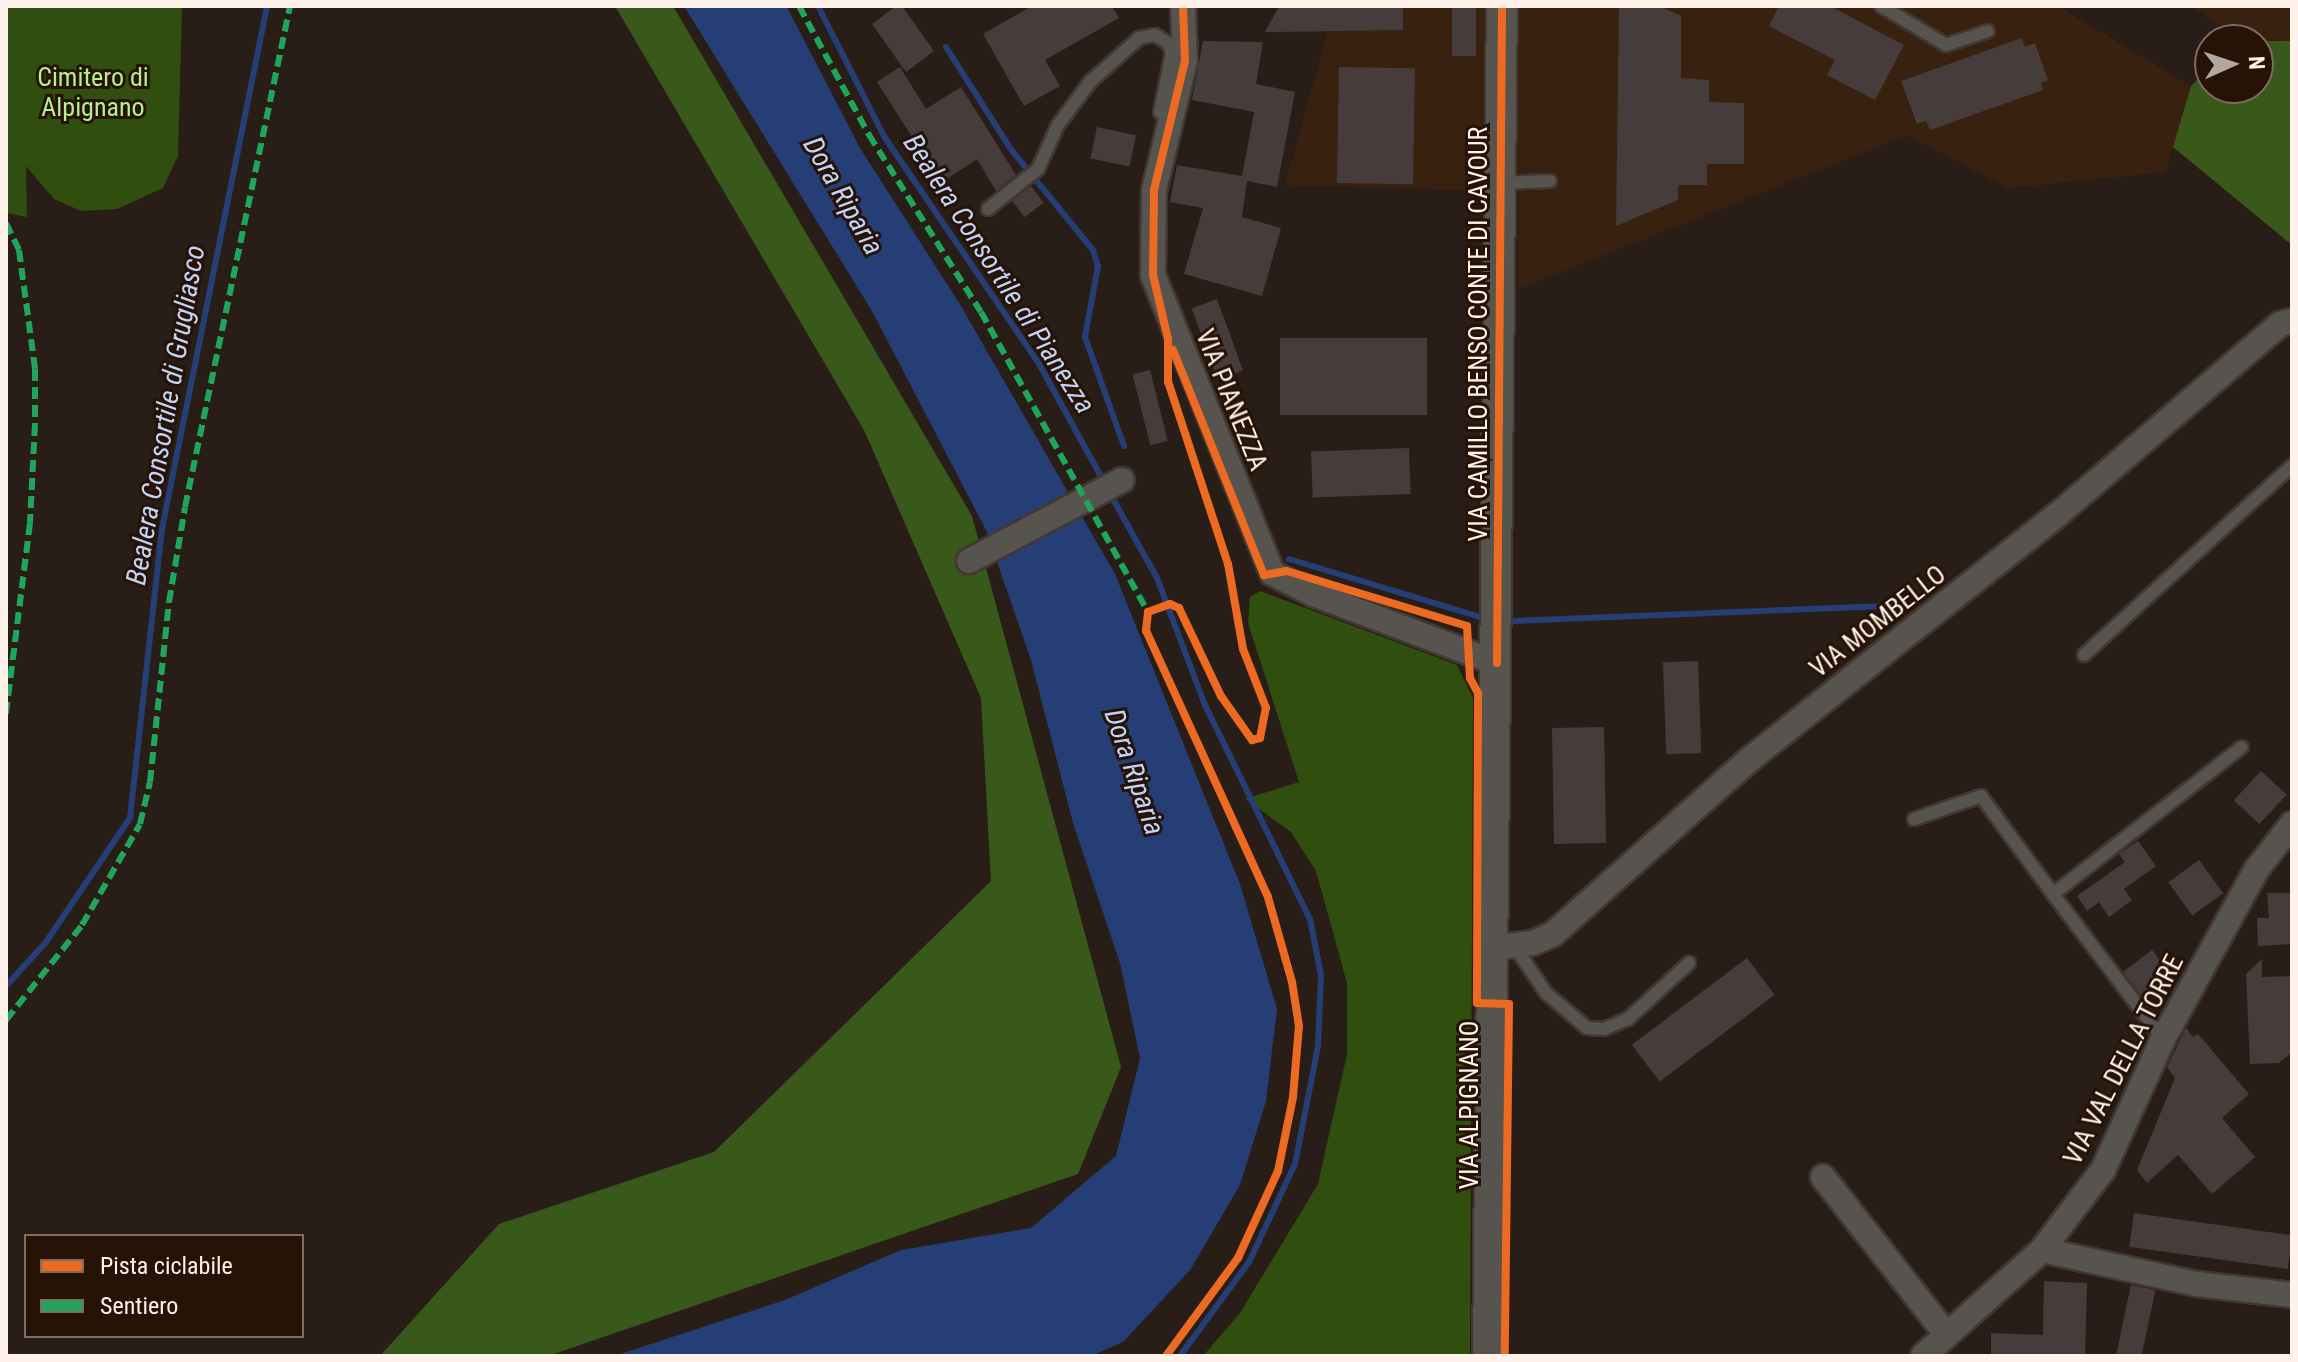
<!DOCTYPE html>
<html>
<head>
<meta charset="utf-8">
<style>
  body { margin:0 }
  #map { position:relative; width:2298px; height:1362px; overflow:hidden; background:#291e17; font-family:"Roboto Condensed",sans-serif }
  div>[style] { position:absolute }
  .built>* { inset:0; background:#392110 }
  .green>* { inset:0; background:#304e0e }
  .forest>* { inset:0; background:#39591a }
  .water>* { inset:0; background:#253e76 }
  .stream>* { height:6px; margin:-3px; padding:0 3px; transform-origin:3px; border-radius:3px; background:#253e76 }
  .building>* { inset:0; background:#463c3b; transform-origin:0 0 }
  .roads { filter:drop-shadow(2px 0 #413832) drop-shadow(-2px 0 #413832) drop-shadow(0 2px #413832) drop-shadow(0 -2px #413832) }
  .service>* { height:12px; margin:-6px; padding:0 6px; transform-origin:6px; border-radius:6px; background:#57534f }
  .minor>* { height:24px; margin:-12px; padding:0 12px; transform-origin:12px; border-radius:12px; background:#57534f }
  .tertiary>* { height:30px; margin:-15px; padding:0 15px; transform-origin:15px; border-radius:15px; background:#57534f }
  .quiet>* { height:6px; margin-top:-3px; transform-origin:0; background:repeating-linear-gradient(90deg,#20a55d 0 12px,transparent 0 18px) }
  .cycleway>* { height:8px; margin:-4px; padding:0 4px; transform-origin:4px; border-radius:4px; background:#ed6a23 }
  span { translate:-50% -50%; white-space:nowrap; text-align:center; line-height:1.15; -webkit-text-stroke:6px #271306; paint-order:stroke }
  .park-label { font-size:26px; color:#b5ef8e }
  .street-label { font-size:26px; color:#fef2eb }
  .water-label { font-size:28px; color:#c1d3f9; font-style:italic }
  .frame { position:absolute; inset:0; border:8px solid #fef2eb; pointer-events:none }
  .legend { position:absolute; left:24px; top:1234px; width:280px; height:104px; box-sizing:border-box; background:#271306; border:2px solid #7d6c62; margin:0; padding:10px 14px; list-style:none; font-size:24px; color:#fef2eb }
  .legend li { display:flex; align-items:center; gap:16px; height:40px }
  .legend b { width:40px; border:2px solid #7d6c62 }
  .north { position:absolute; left:2194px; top:24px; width:80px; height:80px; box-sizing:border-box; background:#271306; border:2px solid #7d6c62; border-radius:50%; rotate:87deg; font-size:22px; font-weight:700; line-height:32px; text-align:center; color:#fef2eb }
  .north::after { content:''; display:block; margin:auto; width:28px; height:36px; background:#b3a8a1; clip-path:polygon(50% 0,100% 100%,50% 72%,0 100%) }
</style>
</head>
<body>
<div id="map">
  <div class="built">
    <i style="clip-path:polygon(1279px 6px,2058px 6px,2191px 86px,2166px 172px,2007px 188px,1908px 135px,1518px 289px,1519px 192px,1285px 185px,1327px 33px,1265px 32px)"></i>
    <i style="clip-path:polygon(2191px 6px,2292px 6px,2292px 41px,2243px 40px)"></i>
  </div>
  <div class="green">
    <i style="clip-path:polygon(6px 6px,182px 6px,178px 156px,163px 188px,117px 209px,81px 211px,54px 199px,26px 166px,27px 217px,6px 213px)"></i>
    <i style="clip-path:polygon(1260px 591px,1457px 665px,1473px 698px,1470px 1356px,1203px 1356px,1240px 1313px,1318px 1184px,1347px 1054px,1347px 983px,1316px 871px,1291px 832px,1245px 799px,1299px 782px,1248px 623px,1250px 597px)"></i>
  </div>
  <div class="forest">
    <i style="clip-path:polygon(615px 6px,673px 6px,972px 516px,1121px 1067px,1078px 1174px,548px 1356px,380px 1356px,499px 1224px,714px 1152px,991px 881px,981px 698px,865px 432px)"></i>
    <i style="clip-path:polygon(2258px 41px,2292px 41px,2292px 245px,2173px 147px,2191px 86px,2210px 68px,2210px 88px,2258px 88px)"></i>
  </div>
  <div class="water">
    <i style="clip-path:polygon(684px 6px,786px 6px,789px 11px,860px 148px,961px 306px,1115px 574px,1240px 884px,1277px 1009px,1266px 1101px,1240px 1185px,1190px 1270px,1123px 1342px,1091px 1356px,614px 1356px,785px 1300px,901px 1250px,1031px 1228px,1116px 1156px,1140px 1058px,1120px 963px,1073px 823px,1031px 660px,986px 530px,872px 311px)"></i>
  </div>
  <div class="stream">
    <i style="left:818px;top:6px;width:148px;rotate:63.1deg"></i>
    <i style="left:885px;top:138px;width:271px;rotate:55.7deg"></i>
    <i style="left:1038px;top:362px;width:137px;rotate:61.2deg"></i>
    <i style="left:946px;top:47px;width:120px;rotate:57.6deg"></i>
    <i style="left:1010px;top:148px;width:132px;rotate:50.9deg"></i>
    <i style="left:1093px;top:250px;width:17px;rotate:73deg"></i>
    <i style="left:1098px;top:266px;width:72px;rotate:100.4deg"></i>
    <i style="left:1085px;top:337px;width:116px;rotate:70.3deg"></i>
    <i style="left:1109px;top:492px;width:98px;rotate:60.8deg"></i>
    <i style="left:1157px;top:578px;width:136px;rotate:69.3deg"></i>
    <i style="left:1205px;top:705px;width:238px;rotate:63.9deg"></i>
    <i style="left:1310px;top:919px;width:57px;rotate:78.9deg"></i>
    <i style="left:1321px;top:975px;width:71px;rotate:92.4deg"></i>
    <i style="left:1318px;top:1046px;width:120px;rotate:101deg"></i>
    <i style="left:1295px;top:1164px;width:108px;rotate:115.1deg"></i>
    <i style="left:1249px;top:1262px;width:117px;rotate:126.3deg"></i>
    <i style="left:1289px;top:559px;width:207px;rotate:16.9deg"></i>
    <i style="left:1513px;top:621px;width:393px;rotate:-2.3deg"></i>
    <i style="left:6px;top:986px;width:59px;rotate:-47.7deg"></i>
    <i style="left:46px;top:942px;width:150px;rotate:-55.9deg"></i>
    <i style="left:130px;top:818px;width:291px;rotate:-83.7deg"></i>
    <i style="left:162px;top:529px;width:533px;rotate:-78.65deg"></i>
  </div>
  <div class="building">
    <i style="clip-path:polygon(896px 6px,902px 6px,934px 51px,906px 72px,872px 24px)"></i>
    <i style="clip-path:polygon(1032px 6px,1112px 6px,1119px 18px,1045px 60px,1060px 86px,1024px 106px,983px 34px)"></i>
    <i style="clip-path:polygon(1279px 6px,1403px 6px,1403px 30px,1265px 32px)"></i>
    <i style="left:1452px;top:6px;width:24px;height:50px"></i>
    <i style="clip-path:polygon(1619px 6px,1660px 6px,1681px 16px,1681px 78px,1709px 80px,1709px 102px,1744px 103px,1744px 164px,1707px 164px,1707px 185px,1678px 185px,1678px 200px,1616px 226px)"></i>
    <i style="clip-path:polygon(1779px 6px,1830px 6px,1904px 45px,1875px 100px,1827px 75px,1835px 60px,1769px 26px)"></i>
    <i style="clip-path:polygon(2022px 38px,2025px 47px,2035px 43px,2048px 80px,2041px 83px,2043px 90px,1930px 130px,1926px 121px,1917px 124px,1901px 81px)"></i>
    <i style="clip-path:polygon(1203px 41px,1263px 42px,1256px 84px,1295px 92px,1277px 187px,1247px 181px,1242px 217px,1281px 228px,1262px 296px,1184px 274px,1203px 208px,1170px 202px,1177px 165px,1242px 176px,1254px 112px,1192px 100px)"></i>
    <i style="clip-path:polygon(900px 67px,926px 109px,961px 87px,1016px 175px,996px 191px,977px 159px,933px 188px,919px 167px,928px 162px,877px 82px)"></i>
    <i style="left:1339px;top:67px;width:76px;height:116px;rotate:1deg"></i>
    <i style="left:1097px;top:127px;width:40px;height:32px;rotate:12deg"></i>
    <i style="left:1031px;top:186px;width:21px;height:24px;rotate:53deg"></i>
    <i style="left:1217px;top:299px;width:76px;height:27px;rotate:70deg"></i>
    <i style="left:1280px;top:338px;width:147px;height:77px"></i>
    <i style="left:1150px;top:370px;width:73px;height:18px;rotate:76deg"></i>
    <i style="left:1409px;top:448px;width:46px;height:98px;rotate:88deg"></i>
    <i style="left:1698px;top:661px;width:92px;height:35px;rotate:88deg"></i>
    <i style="left:1604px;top:727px;width:116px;height:52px;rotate:89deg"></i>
    <i style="left:2261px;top:771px;width:35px;height:40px;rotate:43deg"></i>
    <i style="clip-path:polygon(2138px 841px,2156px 866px,2124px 889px,2132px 900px,2109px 917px,2099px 902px,2087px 911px,2077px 896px,2125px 862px,2119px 854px)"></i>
    <i style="left:2199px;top:860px;width:41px;height:38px;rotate:54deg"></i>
    <i style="clip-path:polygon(2267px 893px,2292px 893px,2292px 944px,2258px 946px,2257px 918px,2269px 918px)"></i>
    <i style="left:2152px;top:950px;width:30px;height:36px;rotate:53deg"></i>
    <i style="left:1747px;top:958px;width:46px;height:144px;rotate:53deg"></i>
    <i style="clip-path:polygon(2262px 959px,2262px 977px,2292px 976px,2292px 1052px,2279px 1063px,2250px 1064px,2246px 974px)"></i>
    <i style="clip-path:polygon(2186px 1028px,2193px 1037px,2198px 1034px,2249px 1094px,2222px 1118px,2255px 1157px,2212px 1194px,2178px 1155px,2147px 1183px,2137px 1170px,2175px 1078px,2167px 1067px)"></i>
    <i style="left:2134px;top:1213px;width:160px;height:34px;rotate:8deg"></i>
    <i style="clip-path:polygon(2044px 1281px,2087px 1283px,2085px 1356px,1991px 1356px,1991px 1333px,2043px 1335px)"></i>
    <i style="left:2131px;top:1285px;width:25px;height:71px;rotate:12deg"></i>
  </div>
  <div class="roads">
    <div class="service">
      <i style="left:1881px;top:6px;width:76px;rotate:31deg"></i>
      <i style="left:1946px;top:45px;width:44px;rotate:-18.4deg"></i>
      <i style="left:1501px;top:183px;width:49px;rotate:-2.3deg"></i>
      <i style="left:988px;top:209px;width:64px;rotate:-38.7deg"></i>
      <i style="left:1038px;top:169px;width:48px;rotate:-65.6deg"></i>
      <i style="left:1058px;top:125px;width:54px;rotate:-53.3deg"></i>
      <i style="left:1090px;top:82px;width:66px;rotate:-41.9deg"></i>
      <i style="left:1139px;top:38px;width:16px;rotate:-11deg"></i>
      <i style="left:1155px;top:35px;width:15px;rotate:32deg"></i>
      <i style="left:1168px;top:43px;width:10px;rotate:66deg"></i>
      <i style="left:1172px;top:52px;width:61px;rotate:101.3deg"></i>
      <i style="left:1160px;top:112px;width:14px;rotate:30deg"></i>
      <i style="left:2084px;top:655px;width:281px;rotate:-42.3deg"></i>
      <i style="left:1914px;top:819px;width:71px;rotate:-18.9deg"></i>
      <i style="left:1981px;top:796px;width:122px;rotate:53.7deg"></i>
      <i style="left:1515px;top:947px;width:55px;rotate:56deg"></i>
      <i style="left:1546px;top:993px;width:54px;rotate:40.5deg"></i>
      <i style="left:1587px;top:1028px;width:17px;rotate:3deg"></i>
      <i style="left:1604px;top:1029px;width:26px;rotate:-23deg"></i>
      <i style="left:1628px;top:1019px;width:83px;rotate:-42.6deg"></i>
      <i style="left:2163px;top:1039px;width:182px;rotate:-127.2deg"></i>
      <i style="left:2053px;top:894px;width:239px;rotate:-37.9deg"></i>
    </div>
    <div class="minor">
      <i style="left:1183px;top:6px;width:55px;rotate:87.9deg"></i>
      <i style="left:1185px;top:61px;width:133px;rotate:103.5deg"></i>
      <i style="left:1154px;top:190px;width:85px;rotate:90.7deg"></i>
      <i style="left:1153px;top:275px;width:321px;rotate:68.2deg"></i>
      <i style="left:1272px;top:573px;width:46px;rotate:27.1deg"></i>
      <i style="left:1313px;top:594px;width:197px;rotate:20.6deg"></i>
      <i style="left:969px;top:561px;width:173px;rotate:-27.9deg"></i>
      <i style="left:1492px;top:948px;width:41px;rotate:-7deg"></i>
      <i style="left:1533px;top:943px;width:22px;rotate:-24deg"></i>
      <i style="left:1553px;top:934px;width:262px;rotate:-41.6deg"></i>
      <i style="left:1749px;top:760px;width:392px;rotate:-38.5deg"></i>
      <i style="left:2056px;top:516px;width:295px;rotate:-40.6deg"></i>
      <i style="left:2280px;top:324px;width:12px;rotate:-14deg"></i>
      <i style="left:1823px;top:1177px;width:201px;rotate:51.9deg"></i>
      <i style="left:2042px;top:1250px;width:159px;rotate:12.4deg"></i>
      <i style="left:2197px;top:1284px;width:96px;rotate:6.6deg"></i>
      <i style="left:1923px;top:1356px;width:159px;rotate:-41.7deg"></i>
      <i style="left:2042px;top:1250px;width:101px;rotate:-52.7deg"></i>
      <i style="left:2103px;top:1170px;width:144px;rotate:-65.4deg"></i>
      <i style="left:2163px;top:1039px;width:194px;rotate:-61.1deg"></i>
      <i style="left:2257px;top:869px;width:57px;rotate:-52.1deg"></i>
    </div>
    <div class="tertiary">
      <i style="left:1488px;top:1356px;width:1350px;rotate:-89.41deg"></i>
    </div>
  </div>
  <div class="quiet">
    <i style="left:799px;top:6px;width:147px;rotate:61.5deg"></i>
    <i style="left:869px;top:135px;width:209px;rotate:57.7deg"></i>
    <i style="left:981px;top:312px;width:343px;rotate:60.9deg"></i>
    <i style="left:6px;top:223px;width:30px;rotate:64deg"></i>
    <i style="left:19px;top:250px;width:120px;rotate:82.3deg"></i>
    <i style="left:35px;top:369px;width:55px;rotate:90deg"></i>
    <i style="left:35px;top:424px;width:99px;rotate:92.9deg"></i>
    <i style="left:30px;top:523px;width:193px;rotate:97.2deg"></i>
    <i style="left:6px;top:1020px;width:122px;rotate:-51.3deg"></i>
    <i style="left:82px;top:925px;width:116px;rotate:-60.1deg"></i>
    <i style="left:140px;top:824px;width:43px;rotate:-76.6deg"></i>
    <i style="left:150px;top:782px;width:181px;rotate:-84deg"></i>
    <i style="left:169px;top:602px;width:96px;rotate:-80.4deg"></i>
    <i style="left:185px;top:507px;width:512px;rotate:-78.16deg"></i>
  </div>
  <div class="cycleway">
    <i style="left:1173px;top:350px;width:243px;rotate:68deg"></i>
    <i style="left:1264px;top:575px;width:23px;rotate:-10deg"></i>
    <i style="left:1287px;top:571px;width:188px;rotate:17deg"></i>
    <i style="left:1467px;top:626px;width:52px;rotate:86.7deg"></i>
    <i style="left:1470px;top:678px;width:17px;rotate:62deg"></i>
    <i style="left:1478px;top:693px;width:310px;rotate:90.2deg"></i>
    <i style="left:1477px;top:1003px;width:32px;rotate:2deg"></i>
    <i style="left:1509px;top:1004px;width:352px;rotate:90.7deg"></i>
    <i style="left:1497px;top:663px;width:657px;rotate:-89.56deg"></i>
    <i style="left:1166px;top:1356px;width:122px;rotate:-53.7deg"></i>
    <i style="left:1238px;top:1258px;width:96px;rotate:-65.3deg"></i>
    <i style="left:1278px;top:1171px;width:76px;rotate:-78.5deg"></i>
    <i style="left:1293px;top:1097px;width:71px;rotate:-85.2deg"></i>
    <i style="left:1299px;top:1026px;width:45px;rotate:-99deg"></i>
    <i style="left:1292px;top:982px;width:88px;rotate:-105.8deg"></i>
    <i style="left:1268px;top:897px;width:293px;rotate:-114.6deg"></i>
    <i style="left:1146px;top:631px;width:19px;rotate:-84deg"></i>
    <i style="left:1148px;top:612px;width:23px;rotate:-20deg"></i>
    <i style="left:1170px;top:604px;width:10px;rotate:24deg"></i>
    <i style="left:1179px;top:608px;width:98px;rotate:64.5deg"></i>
    <i style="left:1221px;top:696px;width:54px;rotate:54.8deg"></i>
    <i style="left:1252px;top:740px;width:8px;rotate:-14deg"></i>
    <i style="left:1260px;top:738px;width:31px;rotate:-79deg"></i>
    <i style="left:1266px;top:708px;width:63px;rotate:-111.3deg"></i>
    <i style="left:1243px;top:649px;width:86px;rotate:-100deg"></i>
    <i style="left:1228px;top:564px;width:192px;rotate:-108.2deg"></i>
    <i style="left:1168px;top:382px;width:43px;rotate:-90deg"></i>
    <i style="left:1168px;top:339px;width:66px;rotate:-103.2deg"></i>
    <i style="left:1153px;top:275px;width:85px;rotate:-89.3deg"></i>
    <i style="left:1154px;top:190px;width:133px;rotate:-76.5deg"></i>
    <i style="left:1185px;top:61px;width:55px;rotate:-92.1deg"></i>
  </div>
  <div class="park-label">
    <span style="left:93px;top:93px">Cimitero di<br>Alpignano</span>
  </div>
  <div class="street-label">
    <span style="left:1479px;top:334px;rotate:-90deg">VIA CAMILLO BENSO CONTE DI CAVOUR</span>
    <span style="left:1231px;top:400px;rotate:68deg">VIA PIANEZZA</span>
    <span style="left:1878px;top:622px;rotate:-38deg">VIA MOMBELLO</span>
    <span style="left:2124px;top:1060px;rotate:-63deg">VIA VAL DELLA TORRE</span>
    <span style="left:1470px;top:1105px;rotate:-90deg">VIA ALPIGNANO</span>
  </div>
  <div class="water-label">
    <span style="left:843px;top:196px;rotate:60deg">Dora Riparia</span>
    <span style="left:999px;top:274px;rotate:57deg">Bealera Consortile di Pianezza</span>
    <span style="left:166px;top:415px;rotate:-80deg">Bealera Consortile di Grugliasco</span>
    <span style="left:1134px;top:772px;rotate:71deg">Dora Riparia</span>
  </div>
  <div class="frame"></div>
  <ul class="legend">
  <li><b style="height:10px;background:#ed6a23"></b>Pista ciclabile</li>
  <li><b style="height:10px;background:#20a55d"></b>Sentiero</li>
  </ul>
  <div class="north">N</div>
</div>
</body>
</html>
